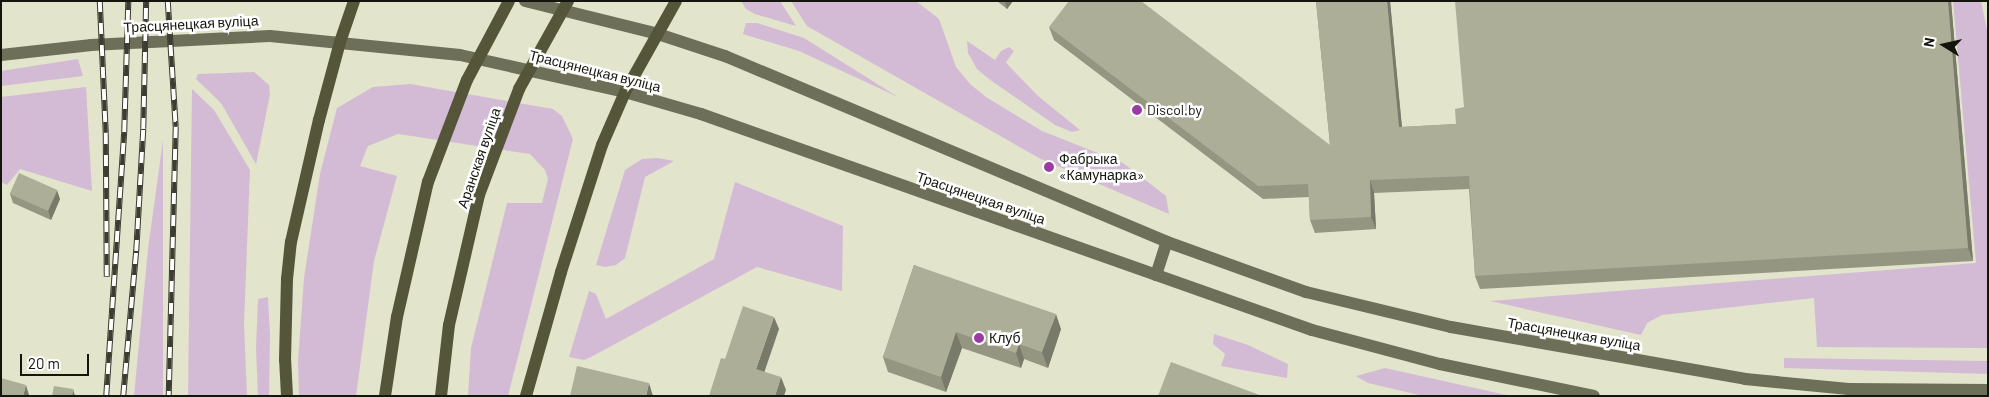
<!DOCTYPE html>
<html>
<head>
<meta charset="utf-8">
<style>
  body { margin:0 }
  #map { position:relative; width:1989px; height:397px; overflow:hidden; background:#e2e4cc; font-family:Barlow,sans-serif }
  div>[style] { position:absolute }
  .green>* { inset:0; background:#d3bbd5 }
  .secondary>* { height:12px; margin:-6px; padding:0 6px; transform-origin:6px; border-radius:6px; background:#6e6f58 }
  .primary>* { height:12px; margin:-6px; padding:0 6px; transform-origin:6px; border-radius:6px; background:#545539 }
  .rail>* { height:5.5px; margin-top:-2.75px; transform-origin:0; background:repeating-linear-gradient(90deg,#fff 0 11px,#3c3d31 0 22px); box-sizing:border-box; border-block:1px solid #3c3d31 }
  .primary-bridge>* { height:12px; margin:-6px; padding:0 6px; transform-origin:6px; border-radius:6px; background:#545539 }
  .wall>* { inset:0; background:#949682 }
  .shaded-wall>* { inset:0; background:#787a6a }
  .building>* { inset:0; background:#acae97; transform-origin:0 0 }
  .dots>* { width:14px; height:14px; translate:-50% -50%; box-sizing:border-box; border:2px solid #fff; border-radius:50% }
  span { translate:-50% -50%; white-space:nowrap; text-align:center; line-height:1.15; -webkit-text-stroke:5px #fff; paint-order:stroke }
  .street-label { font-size:14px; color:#14150c }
  .poi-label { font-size:14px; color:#14150c }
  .left { translate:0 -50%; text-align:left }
  .frame { position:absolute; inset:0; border:2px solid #14150c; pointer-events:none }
  .north { position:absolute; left:1919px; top:20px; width:50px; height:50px; -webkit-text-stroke:4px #fff; paint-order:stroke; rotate:280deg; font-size:14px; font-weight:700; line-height:20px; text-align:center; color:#14150c }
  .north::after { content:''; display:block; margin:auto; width:18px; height:22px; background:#14150c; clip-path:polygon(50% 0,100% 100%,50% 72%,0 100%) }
  .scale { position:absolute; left:20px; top:354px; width:69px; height:22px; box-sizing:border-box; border:2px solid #14150c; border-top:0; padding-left:6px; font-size:15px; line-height:18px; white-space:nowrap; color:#14150c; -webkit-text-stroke:4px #fff; paint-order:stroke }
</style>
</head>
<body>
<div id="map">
  <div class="green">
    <i style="clip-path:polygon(741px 1px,780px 1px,796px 26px,755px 14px,746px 9px)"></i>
    <i style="clip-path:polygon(791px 1px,916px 1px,939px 19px,956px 67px,970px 84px,986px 97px,1042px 131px,1123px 163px,1166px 196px,1169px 214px,1039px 158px,807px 26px)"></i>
    <i style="clip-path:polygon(1953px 1px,1981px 1px,1988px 35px,1988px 348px,1817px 347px,1814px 298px,1662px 315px,1647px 323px,1641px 335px,1490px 301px,1976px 263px)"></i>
    <i style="clip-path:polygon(746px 23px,757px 23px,804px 38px,898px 97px,799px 51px,743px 34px)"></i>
    <i style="clip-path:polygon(967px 41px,995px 60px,1001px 51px,1009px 47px,1014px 51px,1006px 62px,1009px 66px,1038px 96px,1080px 130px,1072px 132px,1055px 125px,989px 79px,977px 69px,968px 53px)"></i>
    <i style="clip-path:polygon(78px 59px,83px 76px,1px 86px,1px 71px)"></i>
    <i style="clip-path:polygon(254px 72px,269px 85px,270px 94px,256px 164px,221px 103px,196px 79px,198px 74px)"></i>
    <i style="clip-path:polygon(410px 84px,553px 109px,562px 116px,573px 139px,508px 396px,468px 396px,471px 348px,507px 203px,542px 203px,548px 179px,545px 170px,530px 154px,398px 134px,368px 146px,360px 166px,397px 176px,374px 261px,356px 396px,299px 396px,298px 361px,304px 278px,320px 174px,337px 108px,373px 87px)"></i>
    <i style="clip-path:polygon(86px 87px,92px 191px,20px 169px,7px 185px,1px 182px,1px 97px)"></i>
    <i style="clip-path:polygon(192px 89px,214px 110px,250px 170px,244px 323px,247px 396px,188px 396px)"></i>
    <i style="clip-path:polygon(163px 140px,163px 396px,134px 396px,148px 249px)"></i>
    <i style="clip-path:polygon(658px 158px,674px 161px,645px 177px,625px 258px,616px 265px,605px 267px,596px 265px,625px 170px,642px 159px)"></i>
    <i style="clip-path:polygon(735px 182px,843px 226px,842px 291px,757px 267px,591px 357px,584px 360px,569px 357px,589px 291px,596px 294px,606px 319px,714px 259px)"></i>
    <i style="clip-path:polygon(268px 297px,270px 335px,269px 396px,258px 396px,256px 348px,258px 299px)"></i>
    <i style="clip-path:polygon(1214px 334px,1248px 345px,1288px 364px,1287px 378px,1221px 366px,1225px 354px,1213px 344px)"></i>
    <i style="clip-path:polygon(1784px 358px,1988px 361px,1988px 374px,1784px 368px)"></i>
    <i style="clip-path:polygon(1385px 368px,1511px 396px,1423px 396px,1368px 383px,1356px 376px)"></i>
  </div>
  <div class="secondary">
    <i style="left:525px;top:1px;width:137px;rotate:13.9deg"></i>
    <i style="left:658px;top:34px;width:71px;rotate:18.2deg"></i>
    <i style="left:725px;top:56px;width:480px;rotate:22.8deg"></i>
    <i style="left:1167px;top:242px;width:148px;rotate:19.8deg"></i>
    <i style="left:1306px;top:292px;width:149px;rotate:13.6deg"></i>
    <i style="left:1451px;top:327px;width:299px;rotate:10deg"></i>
    <i style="left:1745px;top:379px;width:104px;rotate:5.5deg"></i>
    <i style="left:1849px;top:389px;width:139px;rotate:0.4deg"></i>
    <i style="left:1px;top:55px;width:91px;rotate:-6.3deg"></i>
    <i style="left:91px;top:45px;width:179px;rotate:-2.9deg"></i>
    <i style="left:270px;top:36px;width:191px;rotate:5.7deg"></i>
    <i style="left:460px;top:55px;width:169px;rotate:12.6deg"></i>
    <i style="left:625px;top:92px;width:79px;rotate:16.1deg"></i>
    <i style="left:701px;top:114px;width:648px;rotate:19.47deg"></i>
    <i style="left:1312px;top:330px;width:132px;rotate:14.9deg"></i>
    <i style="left:1440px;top:364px;width:157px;rotate:11.7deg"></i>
    <i style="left:1156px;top:275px;width:35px;rotate:-72deg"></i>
  </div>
  <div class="primary">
    <i style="left:287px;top:396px;width:36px;rotate:-93deg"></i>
    <i style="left:285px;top:360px;width:81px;rotate:-88.6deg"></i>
    <i style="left:287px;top:279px;width:37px;rotate:-84deg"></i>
    <i style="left:291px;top:242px;width:125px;rotate:-77.1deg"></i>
    <i style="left:319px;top:120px;width:81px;rotate:-74.9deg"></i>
    <i style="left:340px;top:42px;width:43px;rotate:-71.1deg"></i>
    <i style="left:385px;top:396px;width:80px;rotate:-81.4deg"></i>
    <i style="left:397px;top:317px;width:139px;rotate:-77.1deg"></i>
    <i style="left:441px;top:396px;width:71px;rotate:-83.6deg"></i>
    <i style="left:449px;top:325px;width:133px;rotate:-77deg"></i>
    <i style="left:526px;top:396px;width:129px;rotate:-74.2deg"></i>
    <i style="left:561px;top:272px;width:133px;rotate:-72.1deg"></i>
    <i style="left:602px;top:145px;width:58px;rotate:-66.5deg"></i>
    <i style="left:625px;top:92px;width:104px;rotate:-60.7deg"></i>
  </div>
  <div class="rail">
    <i style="left:100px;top:1px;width:132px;rotate:87.4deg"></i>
    <i style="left:106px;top:133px;width:144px;rotate:89.6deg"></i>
    <i style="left:168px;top:1px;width:126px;rotate:86.4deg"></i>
    <i style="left:176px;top:127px;width:269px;rotate:91.5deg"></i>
    <i style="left:106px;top:396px;width:266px;rotate:-86.1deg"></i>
    <i style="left:124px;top:131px;width:130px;rotate:-88.2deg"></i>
    <i style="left:123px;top:396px;width:146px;rotate:-84.9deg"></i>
    <i style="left:136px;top:251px;width:122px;rotate:-86.7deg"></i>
    <i style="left:143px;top:129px;width:128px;rotate:-88.7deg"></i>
  </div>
  <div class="primary-bridge">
    <i style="left:428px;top:182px;width:109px;rotate:-69.1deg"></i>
    <i style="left:467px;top:80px;width:89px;rotate:-62deg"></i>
    <i style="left:479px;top:195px;width:113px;rotate:-69.3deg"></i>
    <i style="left:519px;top:89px;width:101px;rotate:-60.9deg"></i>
  </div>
  <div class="wall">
    <i style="clip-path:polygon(997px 1px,1013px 1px,1007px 9px)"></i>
    <i style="clip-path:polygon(1316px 1px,1390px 1px,1402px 127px,1456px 124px,1951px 1px,1973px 261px,1480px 289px,1475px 276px,1469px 189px,1374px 193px,1376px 229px,1315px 233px,1310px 220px,1309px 197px,1263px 199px,1054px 40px,1049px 27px,1330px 145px)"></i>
    <i style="clip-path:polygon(10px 194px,60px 199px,51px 220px,13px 203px)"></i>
    <i style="clip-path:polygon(914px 265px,1061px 329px,1048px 368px,1024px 359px,1021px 368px,962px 348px,946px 392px,888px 372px,883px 357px)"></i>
  </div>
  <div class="shaded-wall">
    <i style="clip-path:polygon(1005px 1px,1013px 1px,1007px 9px)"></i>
    <i style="clip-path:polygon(1387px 1px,1390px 1px,1403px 140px,1399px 127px)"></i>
    <i style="clip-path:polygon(1948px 1px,1951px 1px,1973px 261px,1968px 248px)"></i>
    <i style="clip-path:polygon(1370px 180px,1374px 193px,1376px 229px,1371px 217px)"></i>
    <i style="clip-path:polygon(57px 190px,60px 199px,51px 220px,48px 210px)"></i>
    <i style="clip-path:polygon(1056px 314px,1061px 329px,1048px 368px,1042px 352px)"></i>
    <i style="clip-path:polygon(774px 317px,779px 329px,761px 382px,756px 369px)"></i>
    <i style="clip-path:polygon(956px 332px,962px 348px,946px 392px,941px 377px)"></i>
    <i style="clip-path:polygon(1019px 344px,1024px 359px,1021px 368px,1016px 353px)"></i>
    <i style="clip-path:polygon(781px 377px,786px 390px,784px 396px,775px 396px)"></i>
    <i style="clip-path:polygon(649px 383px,653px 396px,646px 396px)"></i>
    <i style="clip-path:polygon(26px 385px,29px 395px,29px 396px,23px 396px)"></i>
    <i style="clip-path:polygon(73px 389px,75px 396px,72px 396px)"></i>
  </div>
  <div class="building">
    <i style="clip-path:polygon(1069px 1px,1141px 1px,1330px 145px,1316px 1px,1387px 1px,1399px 127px,1456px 124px,1455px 109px,1464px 107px,1455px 1px,1948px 1px,1968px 248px,1475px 276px,1469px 176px,1370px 180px,1371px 217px,1310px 220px,1308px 184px,1258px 186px,1049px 27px)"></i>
    <i style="left:19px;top:173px;width:42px;height:23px;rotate:24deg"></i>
    <i style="clip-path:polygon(914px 265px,1056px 314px,1042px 352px,1019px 344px,1016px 353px,956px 332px,941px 377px,883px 357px)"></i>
    <i style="clip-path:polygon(743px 306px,774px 317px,756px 369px,781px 377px,775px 396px,709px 396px,721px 358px,725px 359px)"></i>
    <i style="clip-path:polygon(1171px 362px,1262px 396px,1158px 396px)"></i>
    <i style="clip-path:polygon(577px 366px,649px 383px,646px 396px,570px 396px)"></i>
    <i style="clip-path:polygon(1px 378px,26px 385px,23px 396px,1px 396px)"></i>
    <i style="clip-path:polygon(54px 386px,73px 389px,72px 396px,52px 396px)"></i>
  </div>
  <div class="dots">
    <i style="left:1137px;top:110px;background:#9b3ca5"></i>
    <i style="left:1049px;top:167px;background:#9b3ca5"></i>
    <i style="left:979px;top:338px;background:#9b3ca5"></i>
  </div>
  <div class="street-label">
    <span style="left:191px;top:24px;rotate:-3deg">Трасцянецкая вуліца</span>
    <span style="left:595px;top:71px;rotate:14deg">Трасцянецкая вуліца</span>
    <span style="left:479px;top:158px;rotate:-71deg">Аранская вуліца</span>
    <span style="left:981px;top:198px;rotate:19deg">Трасцянецкая вуліца</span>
    <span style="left:1574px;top:334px;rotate:10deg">Трасцянецкая вуліца</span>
  </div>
  <div class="poi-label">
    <span class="left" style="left:1147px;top:110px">Discol.by</span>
    <span class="left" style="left:1059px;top:167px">Фабрыка<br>«Камунарка»</span>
    <span class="left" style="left:989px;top:338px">Клуб</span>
  </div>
  <div class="frame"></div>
  <div class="north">N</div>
  <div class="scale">20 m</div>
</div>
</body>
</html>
